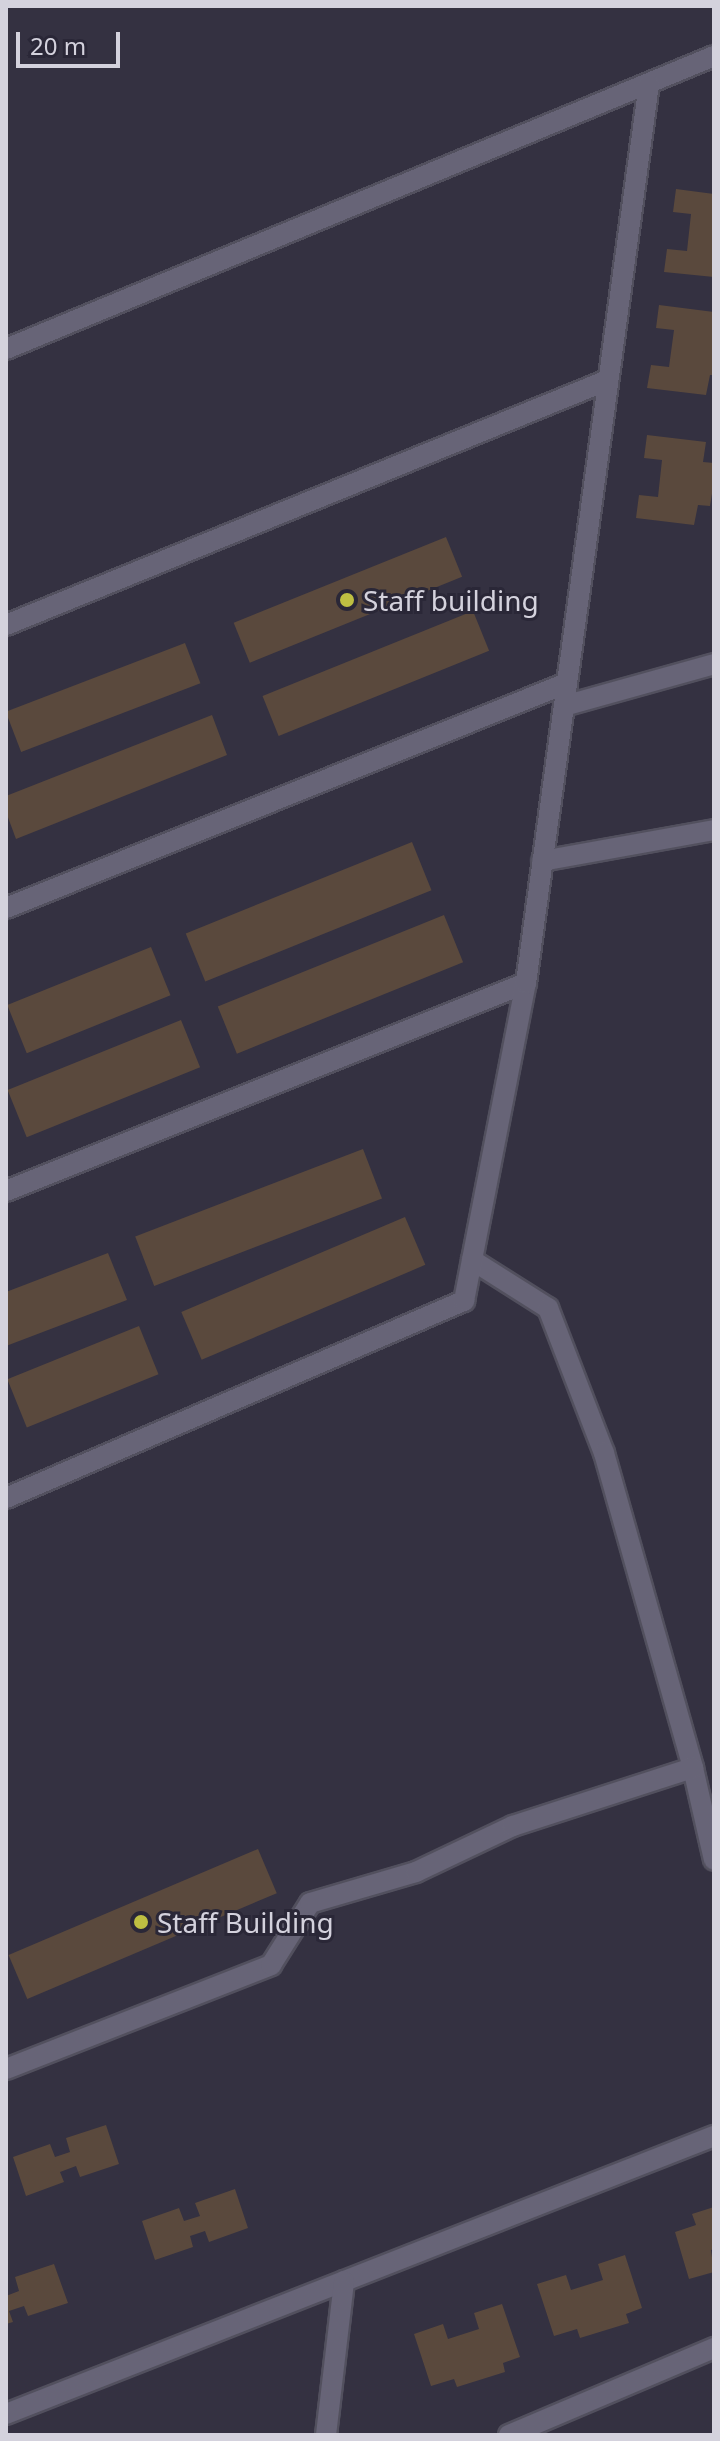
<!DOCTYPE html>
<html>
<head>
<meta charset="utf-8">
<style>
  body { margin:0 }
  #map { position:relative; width:720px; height:2441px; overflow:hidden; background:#343141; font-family:"Noto Sans",sans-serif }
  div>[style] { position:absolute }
  .building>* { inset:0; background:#5a493d; transform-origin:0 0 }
  .roads { filter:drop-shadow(2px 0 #52505e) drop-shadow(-2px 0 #52505e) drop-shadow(0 2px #52505e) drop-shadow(0 -2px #52505e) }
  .minor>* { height:20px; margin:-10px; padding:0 10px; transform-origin:10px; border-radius:10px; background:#676477 }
  .dots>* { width:22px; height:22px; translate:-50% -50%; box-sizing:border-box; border:4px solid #2a2737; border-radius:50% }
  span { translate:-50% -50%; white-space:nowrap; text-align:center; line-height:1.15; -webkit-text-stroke:6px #2a2737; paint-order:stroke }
  .poi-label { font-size:28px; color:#d4d2dd }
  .left { translate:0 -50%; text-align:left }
  .frame { position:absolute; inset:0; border:8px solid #d4d2dd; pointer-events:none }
  .scale { position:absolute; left:16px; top:32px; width:104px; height:36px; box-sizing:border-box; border:4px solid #d4d2dd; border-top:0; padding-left:10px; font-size:24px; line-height:28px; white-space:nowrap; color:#d4d2dd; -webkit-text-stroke:6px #2a2737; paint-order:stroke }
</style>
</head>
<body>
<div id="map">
  <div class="building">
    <i style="clip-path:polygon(676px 189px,714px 194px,714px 277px,664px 272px,667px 249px,687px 251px,691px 214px,673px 212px)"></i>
    <i style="clip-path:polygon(659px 305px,714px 312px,714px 375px,710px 375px,706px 395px,647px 388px,651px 365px,669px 367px,674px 330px,656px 328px)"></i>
    <i style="clip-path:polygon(647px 435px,706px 442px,703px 462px,714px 463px,714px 481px,710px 506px,698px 505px,694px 525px,636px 518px,639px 495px,658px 497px,662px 460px,644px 458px)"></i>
    <i style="left:446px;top:537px;width:43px;height:229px;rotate:68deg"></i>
    <i style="left:473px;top:611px;width:43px;height:227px;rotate:68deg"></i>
    <i style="left:185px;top:643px;width:43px;height:192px;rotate:69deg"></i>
    <i style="clip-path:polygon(212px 715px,227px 755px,16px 839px,6px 812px,6px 796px)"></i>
    <i style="left:412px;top:842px;width:52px;height:244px;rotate:68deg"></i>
    <i style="left:444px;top:915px;width:51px;height:244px;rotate:68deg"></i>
    <i style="left:151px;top:947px;width:52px;height:155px;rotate:68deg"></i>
    <i style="left:181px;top:1020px;width:51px;height:187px;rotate:68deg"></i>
    <i style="left:363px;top:1149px;width:53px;height:244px;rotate:69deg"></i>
    <i style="left:405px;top:1217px;width:52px;height:243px;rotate:67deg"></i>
    <i style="clip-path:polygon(108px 1253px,127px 1300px,6px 1346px,6px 1292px)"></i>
    <i style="left:139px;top:1326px;width:52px;height:142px;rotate:68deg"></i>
    <i style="left:258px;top:1849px;width:48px;height:271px;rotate:67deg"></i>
    <i style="clip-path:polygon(106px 2125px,119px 2164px,80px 2177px,76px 2166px,60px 2172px,64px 2182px,26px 2196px,13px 2157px,50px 2144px,55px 2157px,70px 2152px,66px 2138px)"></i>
    <i style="clip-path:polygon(235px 2189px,248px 2228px,209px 2242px,205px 2231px,190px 2236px,193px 2247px,155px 2260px,142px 2221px,179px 2208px,184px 2221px,200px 2216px,195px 2203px)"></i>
    <i style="clip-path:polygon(714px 2207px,714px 2249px,711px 2250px,714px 2272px,689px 2279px,675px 2232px,696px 2225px,692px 2214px)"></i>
    <i style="clip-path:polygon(625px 2255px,642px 2308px,626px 2314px,629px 2323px,580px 2338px,577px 2329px,554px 2336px,537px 2284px,566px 2275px,571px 2290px,603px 2280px,598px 2264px)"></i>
    <i style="clip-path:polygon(54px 2264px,68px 2303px,28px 2316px,24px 2306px,9px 2311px,13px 2322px,6px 2324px,6px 2296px,19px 2291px,15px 2277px)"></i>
    <i style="clip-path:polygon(502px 2304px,520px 2357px,503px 2363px,505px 2372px,457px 2387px,454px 2379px,431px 2386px,414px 2334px,443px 2324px,448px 2339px,479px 2329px,474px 2313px)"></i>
  </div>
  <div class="roads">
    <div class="minor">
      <i style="left:6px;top:349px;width:766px;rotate:-22.48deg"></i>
      <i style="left:6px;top:625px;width:650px;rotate:-22.15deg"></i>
      <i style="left:564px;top:706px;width:156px;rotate:-15.6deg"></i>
      <i style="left:542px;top:861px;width:175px;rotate:-10.2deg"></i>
      <i style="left:6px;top:908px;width:604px;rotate:-21.85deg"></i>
      <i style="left:6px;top:1191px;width:560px;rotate:-21.8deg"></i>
      <i style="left:472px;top:1260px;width:90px;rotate:32.3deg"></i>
      <i style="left:548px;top:1308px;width:155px;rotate:68.9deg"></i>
      <i style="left:604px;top:1453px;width:327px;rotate:74.2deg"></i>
      <i style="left:693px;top:1768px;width:94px;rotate:77.1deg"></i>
      <i style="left:6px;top:1498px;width:499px;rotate:-23.3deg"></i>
      <i style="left:464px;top:1301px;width:324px;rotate:-79deg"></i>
      <i style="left:526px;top:983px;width:907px;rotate:-82.21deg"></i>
      <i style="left:6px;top:2069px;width:285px;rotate:-21.4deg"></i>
      <i style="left:271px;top:1965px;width:73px;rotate:-57.8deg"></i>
      <i style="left:310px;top:1903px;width:110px;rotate:-16.3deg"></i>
      <i style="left:416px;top:1872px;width:107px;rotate:-25.4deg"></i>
      <i style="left:513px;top:1826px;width:189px;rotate:-17.9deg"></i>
      <i style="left:6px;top:2414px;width:761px;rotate:-21.44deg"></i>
      <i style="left:326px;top:2435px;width:155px;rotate:-83.3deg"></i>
      <i style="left:509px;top:2435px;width:223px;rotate:-23deg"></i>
    </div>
  </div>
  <div class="dots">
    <i style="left:347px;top:600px;background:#bebf42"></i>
    <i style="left:141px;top:1922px;background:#bebf42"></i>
  </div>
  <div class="poi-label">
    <span class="left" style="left:363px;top:600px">Staff building</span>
    <span class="left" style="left:157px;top:1922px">Staff Building</span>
  </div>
  <div class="frame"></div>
  <div class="scale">20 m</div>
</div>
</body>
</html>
